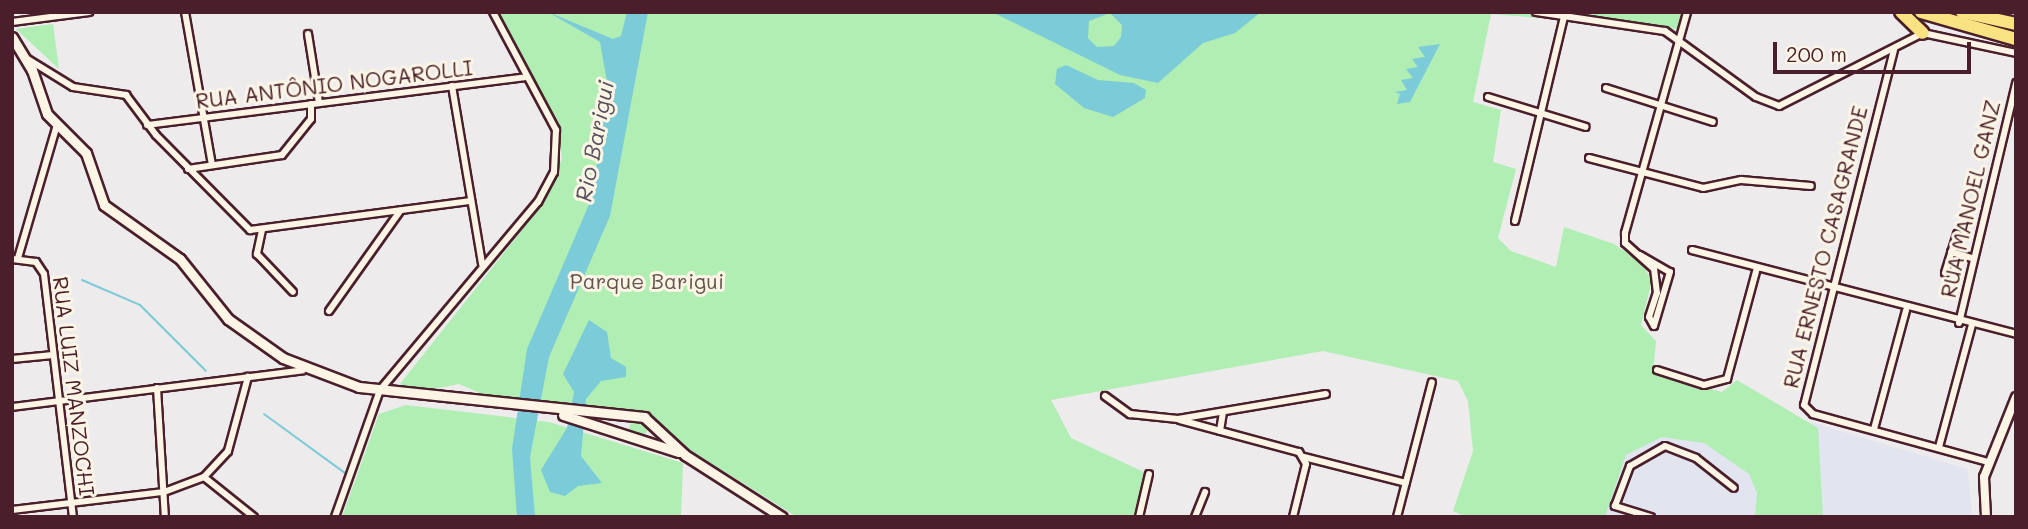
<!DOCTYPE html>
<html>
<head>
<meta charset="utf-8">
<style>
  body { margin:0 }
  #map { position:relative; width:2028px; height:529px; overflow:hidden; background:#edebec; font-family:Mali,sans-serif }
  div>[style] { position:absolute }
  .built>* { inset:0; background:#e2e4f0 }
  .green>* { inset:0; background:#b0eeb4 }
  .round { border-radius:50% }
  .water>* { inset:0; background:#7bcbd8 }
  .stream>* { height:2px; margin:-1px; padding:0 1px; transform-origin:1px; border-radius:1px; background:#7bcbd8 }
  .roads { filter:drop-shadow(2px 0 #4a1f2b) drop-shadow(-2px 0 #4a1f2b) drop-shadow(0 2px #4a1f2b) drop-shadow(0 -2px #4a1f2b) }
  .minor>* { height:6px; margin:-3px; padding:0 3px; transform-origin:3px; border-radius:3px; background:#fcf5e5 }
  .tertiary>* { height:8px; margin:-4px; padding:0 4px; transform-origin:4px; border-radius:4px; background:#fcf5e5 }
  .secondary>* { height:9px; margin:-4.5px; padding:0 4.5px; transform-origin:4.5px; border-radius:4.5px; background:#fcf5e5 }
  .motorway>* { height:12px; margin:-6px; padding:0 6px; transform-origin:6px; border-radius:6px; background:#f8e281 }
  span { translate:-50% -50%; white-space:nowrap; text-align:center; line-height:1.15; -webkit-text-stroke:6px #fcf5e5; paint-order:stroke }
  .street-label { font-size:21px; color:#4a1f2b }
  .park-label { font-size:21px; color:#64534d }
  .water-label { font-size:23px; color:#59535f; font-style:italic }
  .frame { position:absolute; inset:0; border:14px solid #4a1f2b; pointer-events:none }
  .scale { position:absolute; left:1773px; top:42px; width:198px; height:32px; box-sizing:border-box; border:4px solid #4a1f2b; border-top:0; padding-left:9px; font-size:21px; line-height:24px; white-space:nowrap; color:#4a1f2b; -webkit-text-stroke:5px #fcf5e5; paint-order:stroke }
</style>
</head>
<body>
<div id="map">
  <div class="built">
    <i style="clip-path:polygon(1766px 409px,1968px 469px,1972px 517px,1558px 517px,1631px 417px)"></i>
  </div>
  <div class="green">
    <i style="clip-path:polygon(497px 12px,1683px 12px,1677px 29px,1491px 14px,1473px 102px,1501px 110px,1493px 162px,1516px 169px,1498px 238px,1511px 251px,1556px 267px,1564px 227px,1614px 244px,1640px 262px,1652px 280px,1641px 325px,1656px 341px,1653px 373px,1722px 392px,1737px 380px,1818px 428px,1823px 517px,1755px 517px,1757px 493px,1749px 474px,1704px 443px,1662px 437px,1626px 455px,1605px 517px,1466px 517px,1453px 511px,1473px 451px,1468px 401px,1458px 381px,1323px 351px,1051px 400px,1071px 438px,1146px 473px,1135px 517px,797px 517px,671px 438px,648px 412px,503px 403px,459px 384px,413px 393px,400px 384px,538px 210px,562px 159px,557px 121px,510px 46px)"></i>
    <i style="clip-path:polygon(53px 24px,59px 69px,16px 29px)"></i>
    <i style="clip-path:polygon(406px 405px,549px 422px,683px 463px,681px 517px,342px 517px,379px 414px)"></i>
    <i class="round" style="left:629px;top:420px;width:18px;height:18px"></i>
  </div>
  <div class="water">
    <i style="clip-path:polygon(548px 12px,613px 39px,621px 36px,627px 12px,648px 12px,610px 216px,549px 357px,530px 457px,535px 517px,517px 517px,512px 449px,527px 349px,593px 195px,607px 82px,600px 42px)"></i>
    <i style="clip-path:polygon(evenodd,992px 12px,1261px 12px,1235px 33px,1203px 43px,1158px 83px,1120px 75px,992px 12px,1110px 13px,1122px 25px,1121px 37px,1114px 46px,1097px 47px,1088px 38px,1089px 21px,1110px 13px)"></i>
    <i style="clip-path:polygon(1440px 44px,1410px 102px,1397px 104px,1400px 94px,1395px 92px,1407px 90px,1401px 80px,1413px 78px,1406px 69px,1418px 67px,1412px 59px,1425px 57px,1418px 47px)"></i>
    <i style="clip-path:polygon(1066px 65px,1098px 80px,1134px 83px,1146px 90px,1145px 98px,1113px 117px,1084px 108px,1055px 84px,1057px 69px)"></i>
    <i style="clip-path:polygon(589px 320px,607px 332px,611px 358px,626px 367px,626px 377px,601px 381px,586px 399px,581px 456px,602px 483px,578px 486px,565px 496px,550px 492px,541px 470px,567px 428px,574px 392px,563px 374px)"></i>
  </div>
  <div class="stream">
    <i style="left:82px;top:280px;width:63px;rotate:23.3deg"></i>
    <i style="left:140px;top:305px;width:93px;rotate:45deg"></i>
    <i style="left:264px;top:414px;width:100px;rotate:36.1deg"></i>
  </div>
  <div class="roads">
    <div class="minor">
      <i style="left:185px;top:12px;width:155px;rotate:80deg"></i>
      <i style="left:1536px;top:12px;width:130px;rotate:8.4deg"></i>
      <i style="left:1665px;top:31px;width:112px;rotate:36deg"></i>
      <i style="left:1756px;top:97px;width:25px;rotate:21deg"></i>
      <i style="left:1779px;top:106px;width:161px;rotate:-26.9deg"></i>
      <i style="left:1923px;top:33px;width:95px;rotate:12.1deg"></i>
      <i style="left:12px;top:22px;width:78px;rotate:-7.4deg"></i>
      <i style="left:308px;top:34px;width:70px;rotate:80.9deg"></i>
      <i style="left:1894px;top:50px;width:366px;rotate:104.2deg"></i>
      <i style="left:1804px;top:405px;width:13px;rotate:45deg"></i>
      <i style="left:1813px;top:414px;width:182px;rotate:15.3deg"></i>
      <i style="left:26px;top:58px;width:55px;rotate:31.7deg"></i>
      <i style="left:73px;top:87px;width:54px;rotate:8.6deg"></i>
      <i style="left:126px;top:95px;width:50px;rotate:53.1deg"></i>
      <i style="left:156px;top:135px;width:134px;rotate:45.3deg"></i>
      <i style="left:250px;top:230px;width:223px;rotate:-7.5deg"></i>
      <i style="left:452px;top:86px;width:181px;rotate:80.4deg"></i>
      <i style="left:1606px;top:88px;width:112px;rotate:17.6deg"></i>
      <i style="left:1488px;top:97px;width:102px;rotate:17deg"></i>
      <i style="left:147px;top:125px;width:381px;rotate:-7.2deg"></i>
      <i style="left:1589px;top:158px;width:118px;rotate:14.7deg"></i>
      <i style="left:1703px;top:188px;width:39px;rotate:-12deg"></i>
      <i style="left:1741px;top:180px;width:70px;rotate:4.9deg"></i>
      <i style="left:188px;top:169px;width:95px;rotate:-8.5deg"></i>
      <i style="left:282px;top:155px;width:46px;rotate:-51.1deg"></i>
      <i style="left:311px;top:119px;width:15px;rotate:-90deg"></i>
      <i style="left:1515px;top:221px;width:210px;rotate:-76.5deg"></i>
      <i style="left:262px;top:230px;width:25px;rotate:102deg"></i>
      <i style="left:257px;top:254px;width:52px;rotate:46.5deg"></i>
      <i style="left:1692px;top:250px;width:335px;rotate:14.5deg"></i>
      <i style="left:1951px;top:252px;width:22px;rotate:16deg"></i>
      <i style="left:1640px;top:255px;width:34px;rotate:30deg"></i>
      <i style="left:1670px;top:272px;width:56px;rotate:106.5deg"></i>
      <i style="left:1654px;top:326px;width:10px;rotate:-119deg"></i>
      <i style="left:1649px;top:317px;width:25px;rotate:-72deg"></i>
      <i style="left:1657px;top:293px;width:24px;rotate:-97deg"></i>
      <i style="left:1654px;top:269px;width:39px;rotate:-138deg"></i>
      <i style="left:1625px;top:243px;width:10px;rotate:-90deg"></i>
      <i style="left:1625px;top:233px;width:230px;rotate:-74.3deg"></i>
      <i style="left:18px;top:258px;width:139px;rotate:-73.7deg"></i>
      <i style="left:12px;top:259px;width:24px;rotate:7deg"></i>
      <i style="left:36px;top:262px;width:14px;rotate:56deg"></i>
      <i style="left:44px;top:274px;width:245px;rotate:83.2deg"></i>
      <i style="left:1945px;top:273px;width:41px;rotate:-72.9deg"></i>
      <i style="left:329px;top:311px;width:123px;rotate:-54.6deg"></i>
      <i style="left:1959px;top:323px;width:247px;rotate:-76.6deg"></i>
      <i style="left:12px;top:359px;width:41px;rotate:-5.6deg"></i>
      <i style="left:1657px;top:370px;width:49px;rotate:17.7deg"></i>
      <i style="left:1704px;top:385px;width:24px;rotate:-15deg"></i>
      <i style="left:1727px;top:379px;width:115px;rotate:-74.9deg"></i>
      <i style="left:157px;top:388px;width:129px;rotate:86.5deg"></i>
      <i style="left:1105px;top:396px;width:31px;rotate:36deg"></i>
      <i style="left:1130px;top:414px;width:48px;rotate:5.9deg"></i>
      <i style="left:1178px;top:419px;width:150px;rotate:-9.6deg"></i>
      <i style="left:12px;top:407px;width:293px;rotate:-7.2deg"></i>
      <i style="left:1180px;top:420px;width:123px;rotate:15.1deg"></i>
      <i style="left:1299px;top:452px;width:14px;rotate:60deg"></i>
      <i style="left:1306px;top:464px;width:55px;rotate:103.8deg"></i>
      <i style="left:1874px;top:429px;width:123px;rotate:-74.9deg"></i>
      <i style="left:1220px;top:431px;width:19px;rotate:-81deg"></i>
      <i style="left:1939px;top:447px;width:126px;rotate:-74.9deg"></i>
      <i style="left:1304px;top:457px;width:105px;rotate:14.3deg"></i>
      <i style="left:204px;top:477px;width:64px;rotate:38.7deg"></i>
      <i style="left:12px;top:510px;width:153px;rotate:-6.8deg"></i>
      <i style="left:164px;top:492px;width:43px;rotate:-20.6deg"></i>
      <i style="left:204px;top:477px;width:35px;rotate:-47deg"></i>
      <i style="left:228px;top:451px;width:77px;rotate:-74.9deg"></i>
      <i style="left:335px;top:517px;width:135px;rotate:-70.5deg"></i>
      <i style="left:380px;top:390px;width:246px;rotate:-50deg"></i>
      <i style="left:538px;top:202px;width:34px;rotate:-62deg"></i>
      <i style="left:554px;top:172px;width:42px;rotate:-87.3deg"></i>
      <i style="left:556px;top:130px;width:134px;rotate:-118.1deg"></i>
      <i style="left:1139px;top:517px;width:44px;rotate:-76.9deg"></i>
      <i style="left:1195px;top:517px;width:27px;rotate:-68deg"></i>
      <i style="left:1397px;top:517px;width:139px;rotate:-75.5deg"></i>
      <i style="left:1651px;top:517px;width:38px;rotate:-163deg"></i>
      <i style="left:1615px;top:506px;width:43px;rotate:-69.4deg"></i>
      <i style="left:1630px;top:466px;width:40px;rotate:-29.7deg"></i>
      <i style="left:1665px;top:446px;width:33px;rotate:21deg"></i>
      <i style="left:1696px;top:458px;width:48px;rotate:38.3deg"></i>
    </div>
    <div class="tertiary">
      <i style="left:1986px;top:517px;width:40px;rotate:-92.9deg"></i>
      <i style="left:1984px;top:477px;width:86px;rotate:-68.2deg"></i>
    </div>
    <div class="secondary">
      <i style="left:12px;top:37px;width:39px;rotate:59deg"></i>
      <i style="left:32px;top:70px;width:46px;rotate:71.2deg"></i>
      <i style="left:47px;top:114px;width:55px;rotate:45deg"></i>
      <i style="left:86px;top:153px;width:55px;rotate:70.9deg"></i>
      <i style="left:104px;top:205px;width:93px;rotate:35.4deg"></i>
      <i style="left:180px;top:259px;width:77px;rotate:51.3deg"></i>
      <i style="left:228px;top:319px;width:67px;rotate:35.3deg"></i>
      <i style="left:283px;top:358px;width:81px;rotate:20.9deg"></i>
      <i style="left:359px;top:387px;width:287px;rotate:6deg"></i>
      <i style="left:644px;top:417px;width:56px;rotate:42.8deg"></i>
      <i style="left:685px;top:455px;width:115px;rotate:32.6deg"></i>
      <i style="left:563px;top:415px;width:121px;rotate:17.8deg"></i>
    </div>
    <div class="motorway">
      <i style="left:1901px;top:12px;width:30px;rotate:44deg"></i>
      <i style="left:1921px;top:12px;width:99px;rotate:15.9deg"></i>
      <i style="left:1962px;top:12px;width:55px;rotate:12.5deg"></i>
    </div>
  </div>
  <div class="street-label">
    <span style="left:334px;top:84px;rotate:-7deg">RUA ANTÔNIO NOGAROLLI</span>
    <span style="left:1970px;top:199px;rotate:-77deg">RUA MANOEL GANZ</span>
    <span style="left:1825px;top:247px;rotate:-76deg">RUA ERNESTO CASAGRANDE</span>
    <span style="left:74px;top:386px;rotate:83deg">RUA LUIZ MANZOCHI</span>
  </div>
  <div class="park-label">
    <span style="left:647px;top:281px">Parque Barigui</span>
  </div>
  <div class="water-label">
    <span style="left:594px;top:141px;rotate:-79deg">Rio Barigui</span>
  </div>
  <div class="frame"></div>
  <div class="scale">200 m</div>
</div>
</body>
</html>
